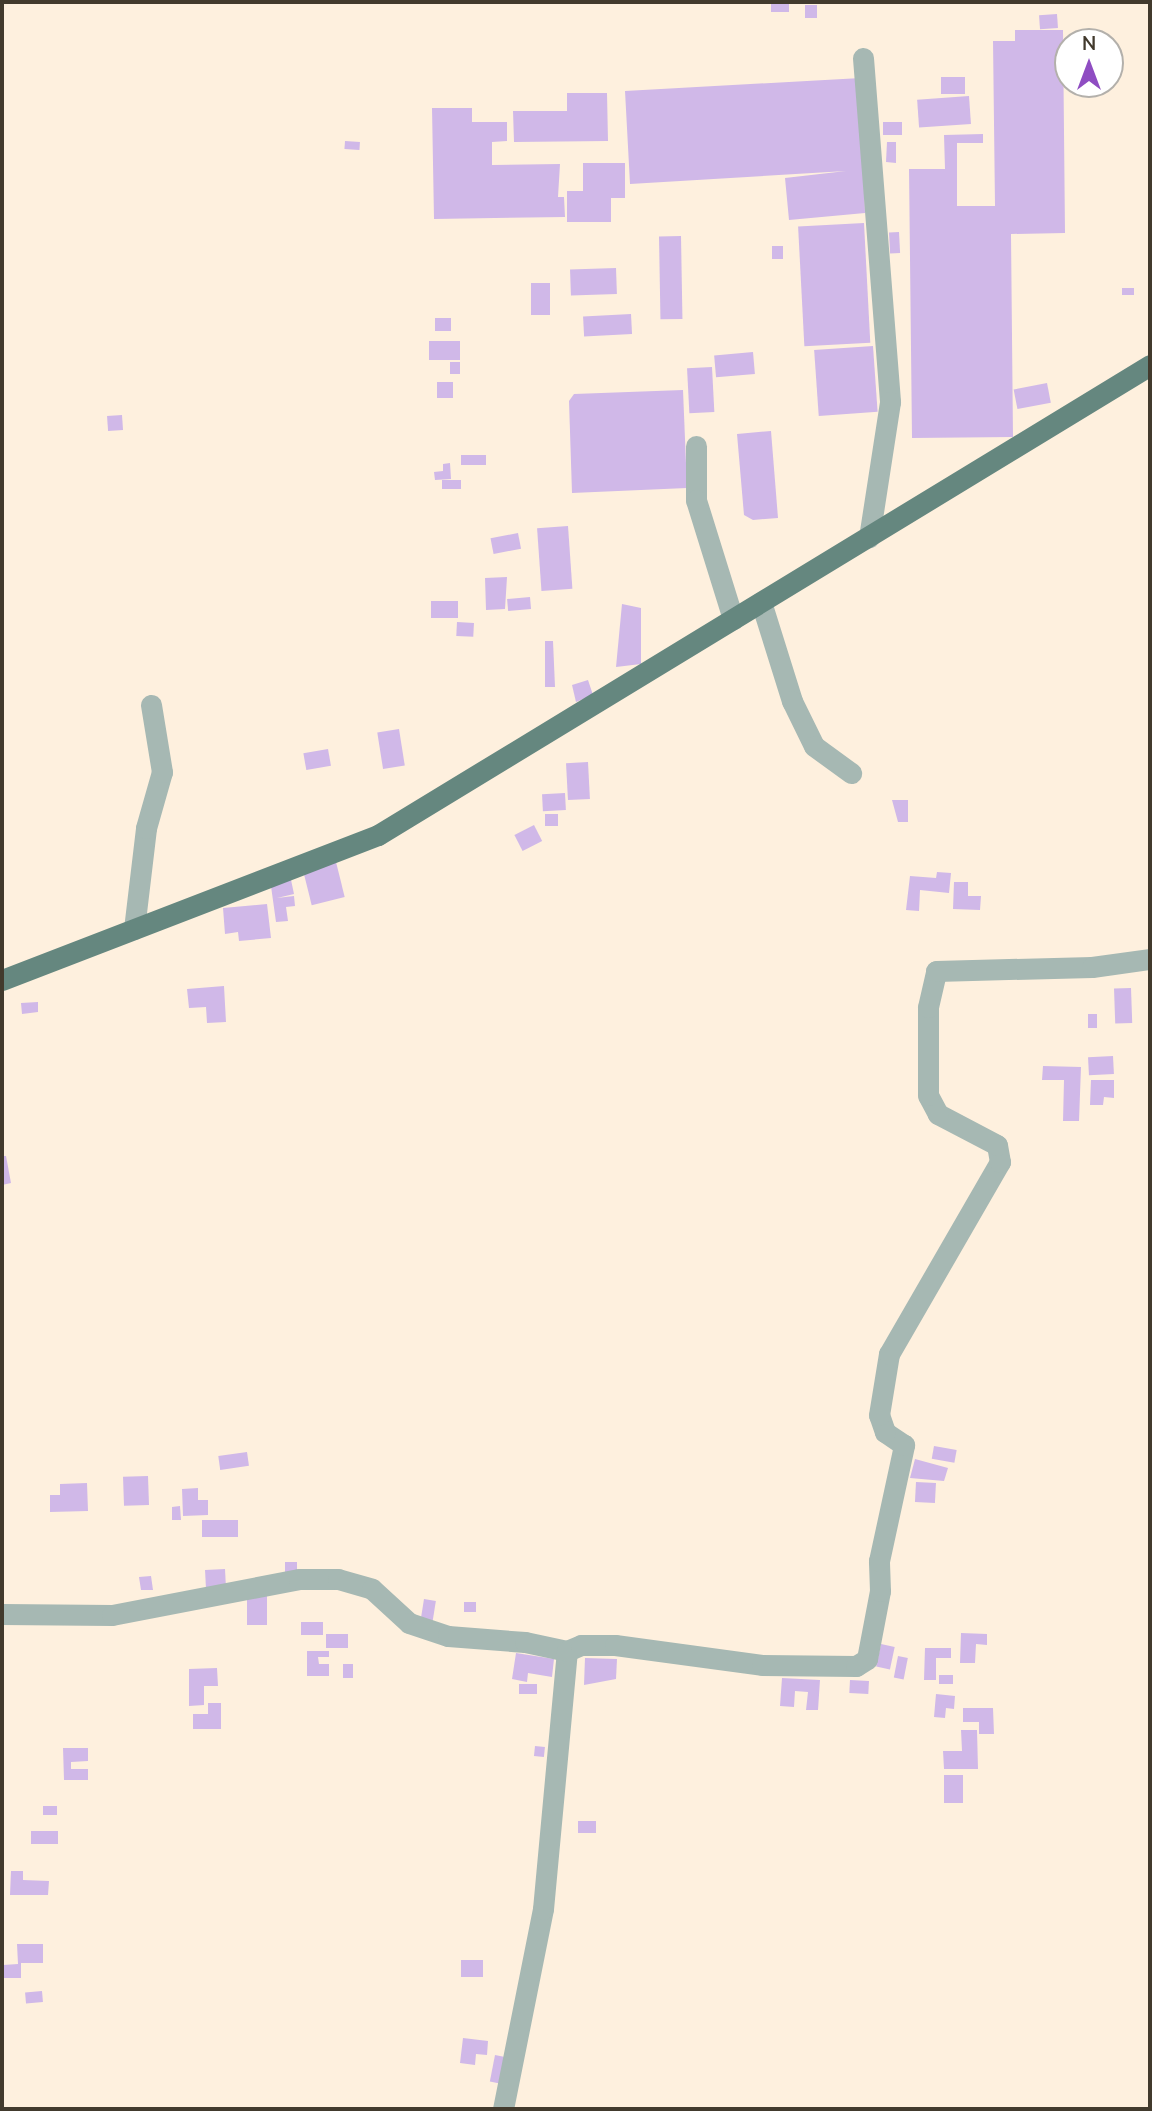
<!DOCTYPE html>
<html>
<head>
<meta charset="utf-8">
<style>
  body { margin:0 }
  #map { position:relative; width:1152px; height:2111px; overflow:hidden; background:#fef0de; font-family:"Nunito Sans",sans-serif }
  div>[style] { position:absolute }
  .building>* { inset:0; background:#d0b8e8; transform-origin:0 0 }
  .minor>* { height:21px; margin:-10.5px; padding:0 10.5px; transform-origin:10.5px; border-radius:10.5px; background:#a6b8b3 }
  .major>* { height:21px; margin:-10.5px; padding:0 10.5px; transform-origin:10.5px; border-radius:10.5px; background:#65877f }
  span { translate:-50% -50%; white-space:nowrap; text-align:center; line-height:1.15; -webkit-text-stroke:6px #fff; paint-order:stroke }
  .frame { position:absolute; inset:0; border:4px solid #423a2d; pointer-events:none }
  .north { position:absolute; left:1054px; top:28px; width:70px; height:70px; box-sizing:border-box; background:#fff; border:2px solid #b3b0ab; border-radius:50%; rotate:0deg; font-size:19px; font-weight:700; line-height:28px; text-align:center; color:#423a2d }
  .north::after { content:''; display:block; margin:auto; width:24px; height:32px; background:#8f4dc2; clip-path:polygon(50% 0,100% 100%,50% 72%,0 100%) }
</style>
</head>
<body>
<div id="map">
  <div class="building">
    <i style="left:771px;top:2px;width:18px;height:10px"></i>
    <i style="left:805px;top:5px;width:12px;height:13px"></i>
    <i style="left:1057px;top:14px;width:14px;height:18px;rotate:86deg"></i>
    <i style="clip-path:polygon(1015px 30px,1063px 30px,1065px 233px,1011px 234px,1013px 437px,912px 438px,909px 169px,945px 169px,944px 135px,983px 134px,983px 143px,957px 143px,957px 206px,995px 206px,993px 41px,1015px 41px)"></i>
    <i style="left:965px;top:77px;width:17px;height:24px;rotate:90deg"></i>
    <i style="clip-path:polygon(861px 78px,865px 213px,789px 220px,785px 178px,846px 171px,630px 184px,625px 91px)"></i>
    <i style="clip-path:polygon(567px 93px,607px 93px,608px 141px,514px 142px,513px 111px,567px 111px)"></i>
    <i style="left:969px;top:96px;width:28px;height:52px;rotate:86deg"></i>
    <i style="clip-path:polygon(432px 108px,472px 108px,472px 122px,507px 122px,507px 141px,492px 142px,492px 165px,560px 164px,558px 197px,564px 197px,565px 217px,434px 219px)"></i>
    <i style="left:902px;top:122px;width:13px;height:19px;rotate:90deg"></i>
    <i style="left:345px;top:141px;width:15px;height:8px;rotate:4deg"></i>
    <i style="clip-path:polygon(887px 142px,896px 142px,896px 163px,886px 162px)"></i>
    <i style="clip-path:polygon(583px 163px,625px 163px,625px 198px,611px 198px,611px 222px,567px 222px,567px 191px,583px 191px)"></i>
    <i style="left:864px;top:223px;width:120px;height:66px;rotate:87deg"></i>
    <i style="left:899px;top:232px;width:21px;height:10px;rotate:87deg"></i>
    <i style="left:681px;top:236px;width:83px;height:22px;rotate:89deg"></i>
    <i style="left:772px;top:246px;width:11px;height:13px"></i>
    <i style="left:616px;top:268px;width:26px;height:46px;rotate:88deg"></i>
    <i style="left:531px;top:283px;width:19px;height:32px"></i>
    <i style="left:1122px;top:288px;width:12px;height:7px"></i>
    <i style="left:631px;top:314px;width:20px;height:48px;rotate:87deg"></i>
    <i style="left:435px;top:318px;width:16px;height:13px"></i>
    <i style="left:429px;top:341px;width:31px;height:19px"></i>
    <i style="left:873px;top:346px;width:66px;height:59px;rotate:86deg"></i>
    <i style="left:753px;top:352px;width:22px;height:39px;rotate:85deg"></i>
    <i style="left:450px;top:362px;width:10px;height:12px"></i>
    <i style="left:712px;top:367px;width:45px;height:25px;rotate:87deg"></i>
    <i style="left:437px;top:382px;width:16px;height:16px"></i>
    <i style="left:1047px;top:383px;width:20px;height:34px;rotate:79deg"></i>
    <i style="clip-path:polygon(683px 390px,687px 488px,572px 493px,569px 401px,574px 394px)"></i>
    <i style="left:122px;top:415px;width:15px;height:15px;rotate:86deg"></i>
    <i style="clip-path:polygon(771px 431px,778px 518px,753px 520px,744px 515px,737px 434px)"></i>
    <i style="left:461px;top:455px;width:25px;height:10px"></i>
    <i style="clip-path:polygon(450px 463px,451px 479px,435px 480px,434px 472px,443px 471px,443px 464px)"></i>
    <i style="left:461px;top:480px;width:9px;height:19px;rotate:90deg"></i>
    <i style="left:568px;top:526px;width:63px;height:31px;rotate:86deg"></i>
    <i style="left:518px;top:533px;width:16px;height:28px;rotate:79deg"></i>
    <i style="clip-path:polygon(507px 577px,505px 609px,486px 610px,485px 578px)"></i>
    <i style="left:530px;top:597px;width:12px;height:23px;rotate:85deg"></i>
    <i style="left:431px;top:601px;width:27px;height:17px"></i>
    <i style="clip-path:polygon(622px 604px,641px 608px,641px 664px,616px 667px)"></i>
    <i style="left:457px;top:622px;width:17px;height:14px;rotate:3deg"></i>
    <i style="clip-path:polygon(545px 641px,553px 641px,555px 687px,545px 687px)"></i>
    <i style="clip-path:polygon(588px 680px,593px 695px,576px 702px,572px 685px)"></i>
    <i style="left:399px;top:729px;width:37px;height:22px;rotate:81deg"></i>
    <i style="left:328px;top:749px;width:17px;height:25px;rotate:80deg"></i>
    <i style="left:588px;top:762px;width:37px;height:22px;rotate:87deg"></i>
    <i style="left:565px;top:793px;width:17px;height:23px;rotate:87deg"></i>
    <i style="clip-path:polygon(892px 800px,908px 800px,908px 822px,898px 822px)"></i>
    <i style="left:545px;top:814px;width:13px;height:12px"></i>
    <i style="left:534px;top:825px;width:18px;height:22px;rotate:63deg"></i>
    <i style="left:336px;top:862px;width:36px;height:34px;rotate:76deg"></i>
    <i style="clip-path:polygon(937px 872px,951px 873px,949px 893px,920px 890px,919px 911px,906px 910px,910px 876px,936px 878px)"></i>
    <i style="clip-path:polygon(290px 875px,294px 894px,277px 898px,294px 896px,295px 906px,286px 907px,288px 921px,276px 922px,270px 879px)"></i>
    <i style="clip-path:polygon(954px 882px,968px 882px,968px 896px,981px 896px,980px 910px,953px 909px)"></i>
    <i style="clip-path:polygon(267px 904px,271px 938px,239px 941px,238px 932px,225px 934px,223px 908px)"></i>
    <i style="clip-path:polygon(224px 986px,226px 1022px,207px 1023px,206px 1007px,189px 1008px,187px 989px)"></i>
    <i style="left:1131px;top:988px;width:35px;height:17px;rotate:88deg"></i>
    <i style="clip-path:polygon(38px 1002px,38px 1012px,22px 1014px,21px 1003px)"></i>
    <i style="left:1088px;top:1014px;width:9px;height:14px"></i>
    <i style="left:1113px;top:1056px;width:18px;height:25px;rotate:87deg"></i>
    <i style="clip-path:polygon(1043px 1066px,1081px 1067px,1079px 1121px,1063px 1121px,1064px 1080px,1042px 1080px)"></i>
    <i style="clip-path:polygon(1091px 1080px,1114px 1080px,1114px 1098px,1104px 1097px,1103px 1105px,1090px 1105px)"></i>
    <i style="clip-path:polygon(2px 1156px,6px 1156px,11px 1183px,2px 1185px)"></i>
    <i style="left:934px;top:1446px;width:23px;height:13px;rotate:10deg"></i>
    <i style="left:247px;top:1452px;width:14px;height:29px;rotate:82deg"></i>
    <i style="clip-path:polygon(915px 1459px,948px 1468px,944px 1481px,910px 1478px)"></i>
    <i style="left:148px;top:1476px;width:29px;height:25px;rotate:88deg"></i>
    <i style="left:916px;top:1482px;width:20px;height:20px;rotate:3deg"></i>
    <i style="clip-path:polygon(87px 1483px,88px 1511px,50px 1512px,50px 1495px,60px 1495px,60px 1484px)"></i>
    <i style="clip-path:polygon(198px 1488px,198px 1500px,208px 1500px,208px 1515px,183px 1516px,182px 1489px)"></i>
    <i style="clip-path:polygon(180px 1506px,181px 1520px,172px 1520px,172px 1507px)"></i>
    <i style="left:202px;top:1520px;width:36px;height:17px"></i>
    <i style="left:285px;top:1562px;width:12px;height:13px"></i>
    <i style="left:225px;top:1569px;width:21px;height:20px;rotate:87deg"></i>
    <i style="clip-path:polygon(151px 1576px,153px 1590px,141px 1590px,139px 1577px)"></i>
    <i style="left:247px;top:1596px;width:20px;height:29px"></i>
    <i style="left:424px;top:1599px;width:12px;height:20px;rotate:9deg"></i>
    <i style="left:464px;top:1602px;width:12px;height:10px"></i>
    <i style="left:301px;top:1622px;width:22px;height:13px"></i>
    <i style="clip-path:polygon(961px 1633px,987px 1634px,987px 1645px,976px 1644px,975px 1663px,960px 1663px)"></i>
    <i style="left:326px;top:1634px;width:22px;height:14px"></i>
    <i style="left:881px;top:1644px;width:14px;height:23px;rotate:12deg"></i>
    <i style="clip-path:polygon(925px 1648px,951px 1648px,951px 1658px,936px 1658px,936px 1680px,924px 1680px)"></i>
    <i style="clip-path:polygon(307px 1651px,329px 1651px,329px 1657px,318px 1657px,319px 1664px,329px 1664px,329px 1676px,307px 1676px)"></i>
    <i style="clip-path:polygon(516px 1653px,554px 1659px,552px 1677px,528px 1673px,527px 1682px,512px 1679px)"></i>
    <i style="left:898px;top:1656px;width:10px;height:22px;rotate:11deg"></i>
    <i style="clip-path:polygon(585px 1658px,617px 1659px,616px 1679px,584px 1685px)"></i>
    <i style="left:343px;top:1664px;width:10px;height:14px"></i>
    <i style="clip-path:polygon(217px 1668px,218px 1686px,204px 1686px,204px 1705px,189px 1706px,189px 1669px)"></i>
    <i style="left:939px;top:1675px;width:14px;height:9px"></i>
    <i style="clip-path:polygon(782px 1678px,820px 1680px,818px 1710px,806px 1710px,808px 1692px,795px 1691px,794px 1707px,780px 1706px)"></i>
    <i style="left:850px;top:1680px;width:19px;height:13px;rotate:3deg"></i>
    <i style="left:519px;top:1684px;width:18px;height:10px"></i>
    <i style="clip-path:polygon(936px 1694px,955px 1696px,954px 1709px,946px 1708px,945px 1718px,934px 1717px)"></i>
    <i style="clip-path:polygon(208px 1703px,221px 1703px,221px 1729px,193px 1729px,193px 1714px,208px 1714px)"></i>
    <i style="clip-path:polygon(963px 1708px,993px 1708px,994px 1734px,979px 1734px,979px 1722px,963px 1722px)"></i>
    <i style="clip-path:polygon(961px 1730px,977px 1730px,978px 1769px,944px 1769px,943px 1751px,962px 1751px)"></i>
    <i style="left:535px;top:1746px;width:10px;height:10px;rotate:6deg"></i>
    <i style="clip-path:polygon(63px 1748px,88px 1748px,88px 1761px,71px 1762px,71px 1769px,88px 1769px,88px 1780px,64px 1780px)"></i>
    <i style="left:944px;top:1775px;width:19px;height:28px"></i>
    <i style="left:43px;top:1806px;width:14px;height:9px"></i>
    <i style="left:578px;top:1821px;width:18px;height:12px"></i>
    <i style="left:58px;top:1831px;width:13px;height:27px;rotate:90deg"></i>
    <i style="clip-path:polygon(11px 1871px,23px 1871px,23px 1880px,49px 1881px,48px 1895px,10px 1895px)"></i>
    <i style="clip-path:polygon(17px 1944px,43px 1944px,43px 1963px,21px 1963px,21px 1978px,4px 1978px,3px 1965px,18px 1964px)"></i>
    <i style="left:461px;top:1960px;width:22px;height:17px"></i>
    <i style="left:42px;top:1991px;width:11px;height:17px;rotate:85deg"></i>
    <i style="clip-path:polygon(463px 2038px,488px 2041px,487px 2055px,476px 2054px,475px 2065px,460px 2063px)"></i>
    <i style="left:495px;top:2055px;width:10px;height:27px;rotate:11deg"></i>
  </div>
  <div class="minor">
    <i style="left:863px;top:58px;width:345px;rotate:85.5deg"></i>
    <i style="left:890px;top:402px;width:137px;rotate:98.8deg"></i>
    <i style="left:696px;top:446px;width:54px;rotate:90deg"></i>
    <i style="left:696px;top:500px;width:125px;rotate:72.7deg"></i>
    <i style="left:761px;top:602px;width:104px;rotate:72.6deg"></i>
    <i style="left:792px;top:701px;width:50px;rotate:63.9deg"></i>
    <i style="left:814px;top:746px;width:46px;rotate:36.1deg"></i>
    <i style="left:134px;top:929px;width:102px;rotate:-83.2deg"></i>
    <i style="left:146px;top:828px;width:58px;rotate:-74.1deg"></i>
    <i style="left:162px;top:772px;width:68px;rotate:-99.3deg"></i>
    <i style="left:2px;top:1614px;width:110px;rotate:0.5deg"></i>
    <i style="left:112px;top:1615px;width:190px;rotate:-10.9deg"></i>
    <i style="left:299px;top:1579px;width:39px"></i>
    <i style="left:338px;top:1579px;width:35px;rotate:16deg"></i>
    <i style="left:372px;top:1589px;width:50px;rotate:42.6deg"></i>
    <i style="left:409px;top:1623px;width:41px;rotate:18.4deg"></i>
    <i style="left:448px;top:1636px;width:77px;rotate:4.5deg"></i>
    <i style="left:525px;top:1642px;width:43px;rotate:12.1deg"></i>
    <i style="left:503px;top:2109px;width:204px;rotate:-78.7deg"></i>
    <i style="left:543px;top:1909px;width:259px;rotate:-84.7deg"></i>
    <i style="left:567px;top:1651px;width:15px;rotate:-23deg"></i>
    <i style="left:581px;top:1645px;width:34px"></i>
    <i style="left:615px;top:1645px;width:148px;rotate:7.7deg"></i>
    <i style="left:762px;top:1665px;width:94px;rotate:0.6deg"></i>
    <i style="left:856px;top:1666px;width:13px;rotate:-32deg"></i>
    <i style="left:867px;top:1659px;width:69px;rotate:-79.2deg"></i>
    <i style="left:880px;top:1591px;width:30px;rotate:-92deg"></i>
    <i style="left:879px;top:1561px;width:119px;rotate:-77.8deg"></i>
    <i style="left:904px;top:1445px;width:23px;rotate:-146deg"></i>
    <i style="left:885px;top:1432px;width:18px;rotate:-109deg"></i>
    <i style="left:879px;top:1415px;width:62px;rotate:-80.7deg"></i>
    <i style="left:889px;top:1354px;width:222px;rotate:-60deg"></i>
    <i style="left:1000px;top:1162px;width:17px;rotate:-100deg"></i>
    <i style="left:997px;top:1145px;width:67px;rotate:-152.3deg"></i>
    <i style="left:938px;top:1114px;width:21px;rotate:-118deg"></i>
    <i style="left:928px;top:1095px;width:88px;rotate:-90deg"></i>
    <i style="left:928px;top:1007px;width:37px;rotate:-77deg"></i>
    <i style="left:936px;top:971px;width:156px;rotate:-1.5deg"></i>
    <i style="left:1092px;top:967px;width:59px;rotate:-7.9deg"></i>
  </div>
  <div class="major">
    <i style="left:2px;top:980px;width:403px;rotate:-21.1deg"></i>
    <i style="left:378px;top:835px;width:904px;rotate:-31.33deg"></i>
  </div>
  <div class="frame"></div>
  <div class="north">N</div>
</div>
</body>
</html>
